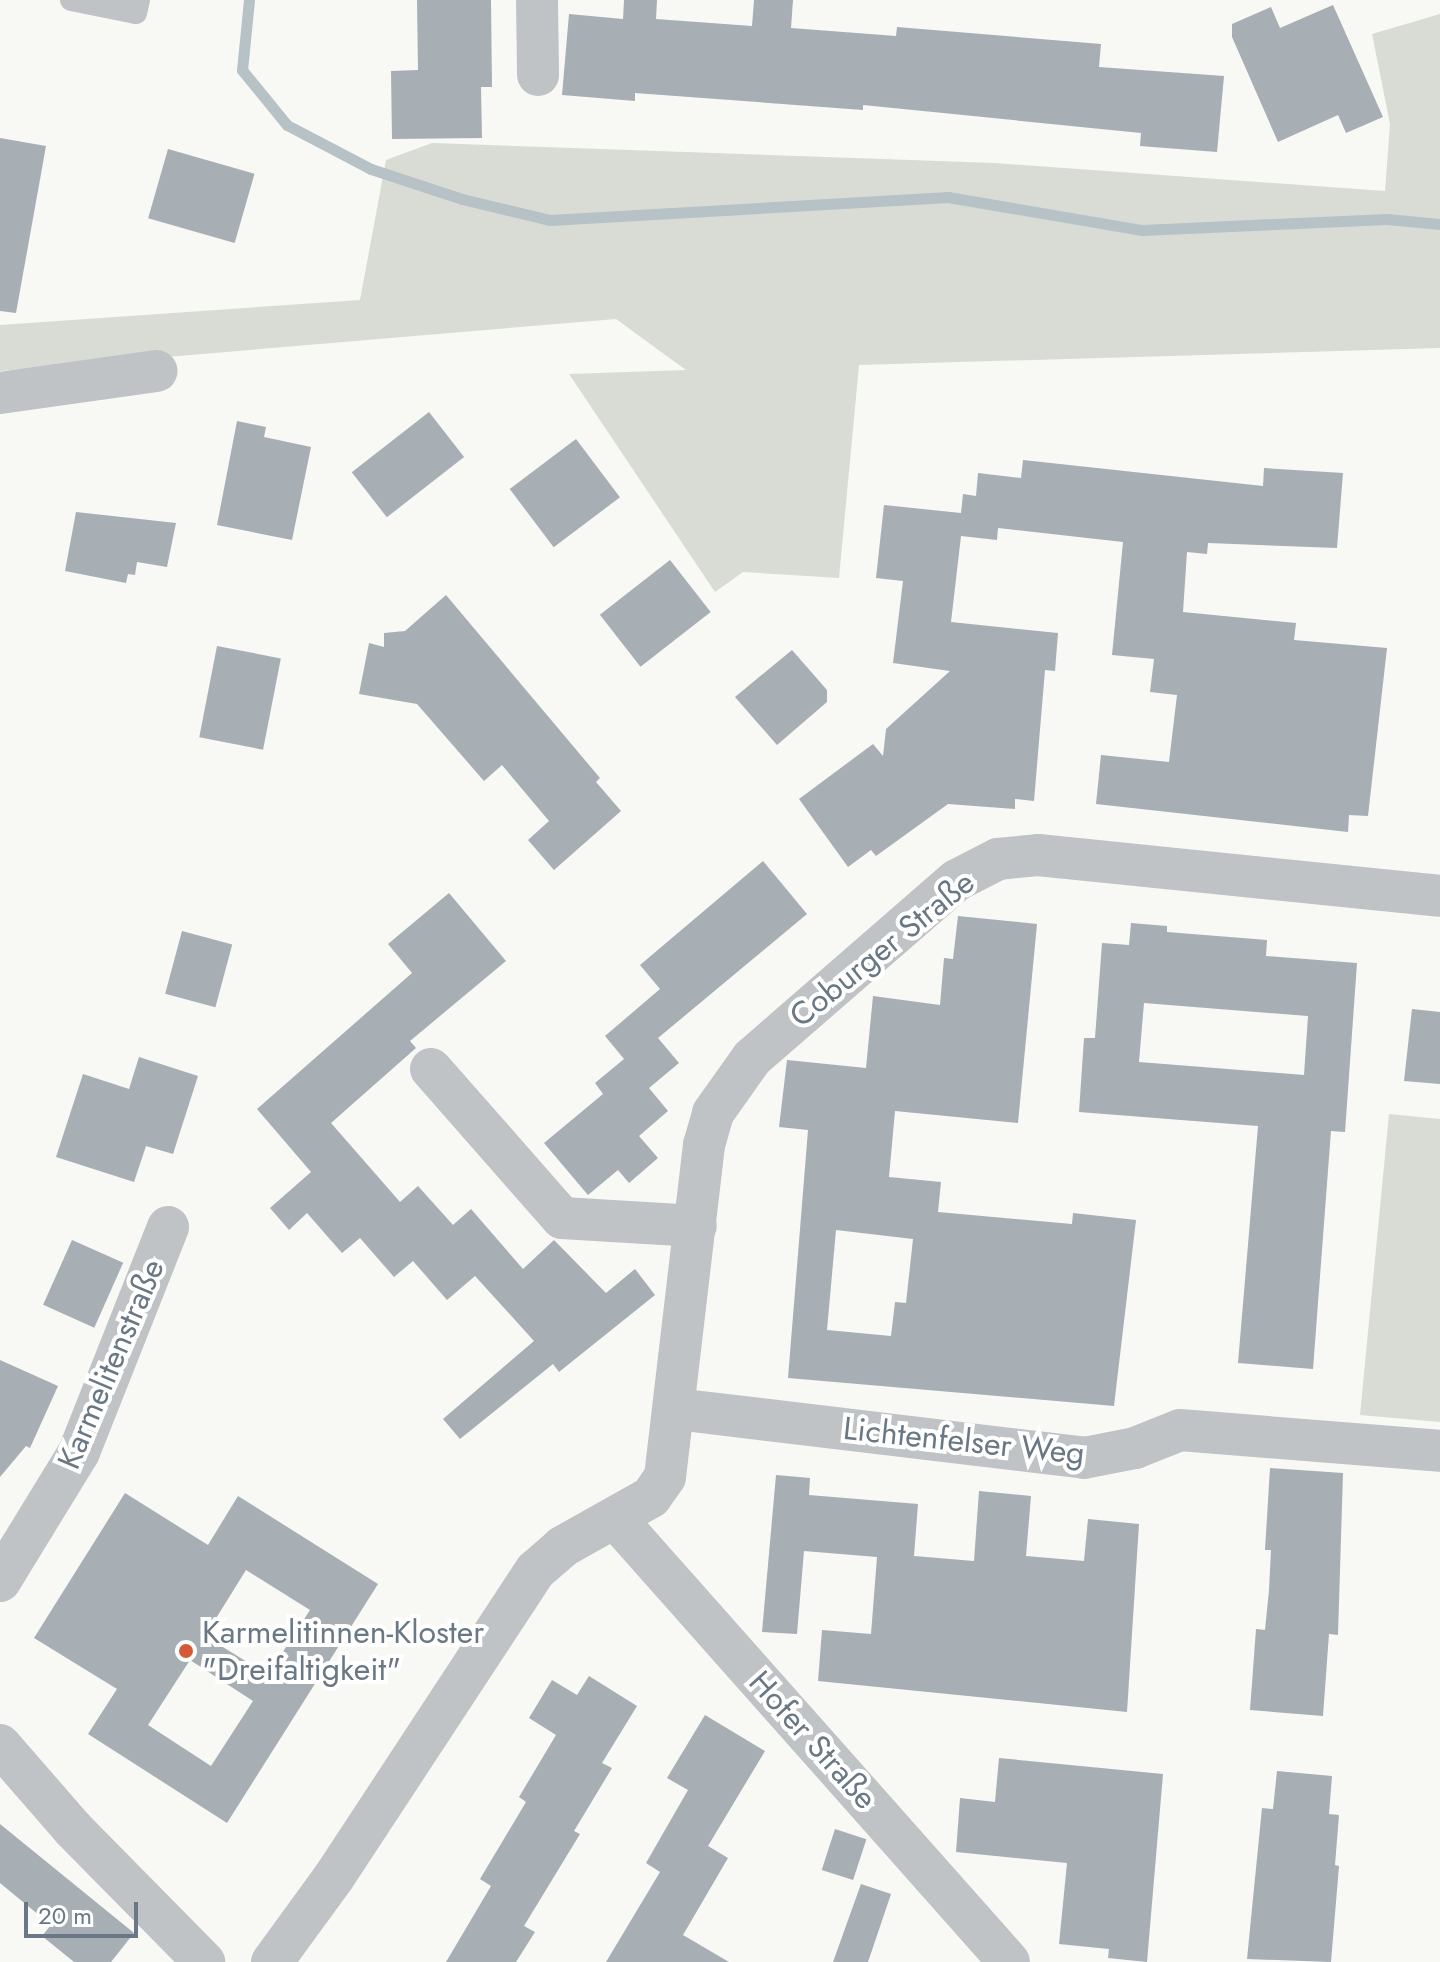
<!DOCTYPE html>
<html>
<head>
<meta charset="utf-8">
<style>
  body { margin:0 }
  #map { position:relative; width:1440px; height:1962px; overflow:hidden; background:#f8f8f5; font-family:Jost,sans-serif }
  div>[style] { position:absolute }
  .green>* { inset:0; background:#d8dcd5 }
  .stream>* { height:11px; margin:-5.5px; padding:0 5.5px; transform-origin:5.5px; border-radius:5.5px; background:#b6c2c5 }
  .building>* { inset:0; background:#a7aeb4; transform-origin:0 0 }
  .lane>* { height:22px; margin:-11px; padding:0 11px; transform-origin:11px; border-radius:11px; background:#bfc3c6 }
  .street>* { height:42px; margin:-21px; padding:0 21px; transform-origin:21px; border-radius:21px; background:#bfc3c6 }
  .dots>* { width:22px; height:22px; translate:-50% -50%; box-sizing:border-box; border:4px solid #fff; border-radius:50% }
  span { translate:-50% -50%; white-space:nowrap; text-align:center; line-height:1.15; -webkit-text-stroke:8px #fff; paint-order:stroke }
  .street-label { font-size:32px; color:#697884 }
  .poi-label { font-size:32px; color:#697884 }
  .left { translate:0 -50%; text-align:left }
  .scale { position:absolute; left:24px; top:1902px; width:114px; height:36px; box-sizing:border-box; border:4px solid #697884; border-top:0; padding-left:10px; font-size:24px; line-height:28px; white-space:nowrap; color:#697884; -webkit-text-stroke:6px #fff; paint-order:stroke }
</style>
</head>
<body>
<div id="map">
  <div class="green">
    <i style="clip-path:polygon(1440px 14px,1440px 348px,859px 365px,839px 578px,743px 572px,715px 592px,569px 374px,686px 370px,616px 319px,0 371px,0 325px,360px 300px,386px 160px,432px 143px,995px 163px,1385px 191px,1390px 124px,1372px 34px)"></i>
    <i style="clip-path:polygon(1389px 1114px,1440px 1119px,1440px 1422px,1360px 1415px)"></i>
  </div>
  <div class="stream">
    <i style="left:249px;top:0;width:70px;rotate:95.7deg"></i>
    <i style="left:242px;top:70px;width:71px;rotate:50.7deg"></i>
    <i style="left:287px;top:125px;width:95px;rotate:27.6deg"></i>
    <i style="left:371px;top:169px;width:96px;rotate:18.2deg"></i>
    <i style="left:462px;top:199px;width:90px;rotate:13.4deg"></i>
    <i style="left:550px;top:220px;width:399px;rotate:-3.3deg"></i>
    <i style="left:948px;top:197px;width:197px;rotate:9.7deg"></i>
    <i style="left:1142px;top:230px;width:245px;rotate:-2.6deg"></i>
    <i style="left:1387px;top:219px;width:53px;rotate:5.4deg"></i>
  </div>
  <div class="building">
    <i style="clip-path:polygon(417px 0,491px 0,492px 87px,481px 87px,482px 138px,392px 139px,391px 71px,418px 70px)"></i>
    <i style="clip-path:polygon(624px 0,657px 0,656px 19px,752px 26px,754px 0,793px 0,791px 28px,896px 36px,897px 27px,1101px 44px,1099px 67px,1224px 76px,1217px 152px,1140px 146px,1141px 133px,863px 105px,863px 110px,635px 93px,635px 101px,562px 95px,569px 14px,623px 19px)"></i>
    <i style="clip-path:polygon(1333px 5px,1383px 117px,1346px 133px,1338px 115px,1278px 142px,1232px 37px,1232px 24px,1271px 7px,1280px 28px)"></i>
    <i style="clip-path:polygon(0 138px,46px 146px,16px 313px,0 311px)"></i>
    <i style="left:168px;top:149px;width:90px;height:72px;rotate:16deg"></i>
    <i style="left:429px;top:412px;width:57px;height:98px;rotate:52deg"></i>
    <i style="clip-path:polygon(237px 421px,266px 427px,264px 437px,311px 447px,292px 540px,217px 525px)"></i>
    <i style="left:576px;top:439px;width:73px;height:83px;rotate:53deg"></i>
    <i style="clip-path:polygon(1023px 460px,1263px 486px,1264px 468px,1343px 473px,1337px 548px,1208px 543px,1207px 554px,1187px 552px,1183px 612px,1296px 623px,1294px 640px,1387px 648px,1368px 816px,1349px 815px,1348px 832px,1096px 804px,1101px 755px,1169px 762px,1177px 695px,1150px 692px,1154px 659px,1112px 655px,1123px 542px,998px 528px,997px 540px,961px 536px,951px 622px,1058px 633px,1055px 671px,1045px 670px,1034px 801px,1015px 799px,1015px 809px,948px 804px,876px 856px,871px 850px,848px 867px,799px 799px,873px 744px,883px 756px,886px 729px,950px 671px,893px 663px,903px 581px,876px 578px,884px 505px,961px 513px,963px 494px,976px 496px,978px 473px,1021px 478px)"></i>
    <i style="clip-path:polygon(76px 512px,176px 523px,167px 567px,137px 562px,135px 575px,128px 574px,126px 583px,65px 571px)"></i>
    <i style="left:670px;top:560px;width:66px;height:89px;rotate:52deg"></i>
    <i style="clip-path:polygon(446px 595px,600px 778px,596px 782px,621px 811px,554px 870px,528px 840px,549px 821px,502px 765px,484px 781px,417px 704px,359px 694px,369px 643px,384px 647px,384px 633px,405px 631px)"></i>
    <i style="left:217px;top:646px;width:65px;height:93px;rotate:11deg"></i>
    <i style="clip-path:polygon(792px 650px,827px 690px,827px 702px,777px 745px,735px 697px)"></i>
    <i style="clip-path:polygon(763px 861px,807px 914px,658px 1038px,679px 1063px,649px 1088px,668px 1111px,639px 1136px,658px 1158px,629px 1183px,618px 1170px,588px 1195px,544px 1143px,603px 1094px,595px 1083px,624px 1059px,605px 1036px,660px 989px,640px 965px)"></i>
    <i style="clip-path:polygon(449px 893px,506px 961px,410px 1041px,416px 1048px,331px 1123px,400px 1202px,418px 1186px,453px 1225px,471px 1209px,523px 1269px,554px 1240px,606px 1293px,635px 1269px,655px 1295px,559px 1372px,553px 1364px,460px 1439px,443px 1419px,534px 1341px,475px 1276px,447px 1300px,413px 1261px,394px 1277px,360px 1238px,342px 1253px,307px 1213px,289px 1230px,270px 1208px,311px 1172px,257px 1109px,412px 973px,388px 944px)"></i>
    <i style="clip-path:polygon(evenodd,958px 916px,1037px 924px,1018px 1123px,895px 1111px,889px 1177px,941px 1182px,938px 1212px,1072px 1224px,1073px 1213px,1136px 1220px,1114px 1406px,788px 1378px,808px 1130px,779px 1127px,787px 1060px,866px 1068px,873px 996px,940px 1005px,944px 958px,953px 959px,958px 916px,836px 1230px,913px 1239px,906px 1303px,895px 1302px,891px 1336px,827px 1330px,836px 1230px)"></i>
    <i style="clip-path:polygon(evenodd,1131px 923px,1167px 926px,1167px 932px,1267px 940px,1266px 956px,1357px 963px,1345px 1132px,1331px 1131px,1313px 1369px,1238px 1363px,1258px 1126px,1079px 1112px,1084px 1038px,1095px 1038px,1102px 943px,1129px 945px,1131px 923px,1144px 1003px,1308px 1016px,1304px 1075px,1139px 1062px,1144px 1003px)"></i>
    <i style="left:182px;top:931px;width:52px;height:65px;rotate:15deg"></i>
    <i style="clip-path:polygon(1412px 1009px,1440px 1012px,1440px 1084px,1404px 1081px)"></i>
    <i style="clip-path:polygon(139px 1057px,198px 1076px,173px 1154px,146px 1146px,134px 1182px,56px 1157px,83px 1074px,129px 1089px)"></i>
    <i style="left:72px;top:1240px;width:56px;height:71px;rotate:24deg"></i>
    <i style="clip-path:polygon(0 1360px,58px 1386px,30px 1448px,26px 1446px,0 1477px)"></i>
    <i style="clip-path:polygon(1270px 1468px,1343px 1473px,1338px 1635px,1329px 1634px,1323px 1716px,1250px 1710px,1256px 1629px,1265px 1630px,1269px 1590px,1271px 1550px,1265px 1550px)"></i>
    <i style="clip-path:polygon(776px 1475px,810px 1478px,809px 1495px,918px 1504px,914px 1556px,974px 1561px,979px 1491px,1031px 1496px,1026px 1556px,1084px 1561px,1088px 1519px,1139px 1524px,1127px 1712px,818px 1681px,822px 1630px,871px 1634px,877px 1557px,804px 1551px,797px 1634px,762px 1632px)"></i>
    <i style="clip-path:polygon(evenodd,125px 1493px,208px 1545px,238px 1496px,378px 1584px,227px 1823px,88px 1734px,117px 1689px,34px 1638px,125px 1493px,246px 1570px,310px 1610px,268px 1675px,205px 1636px,246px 1570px,125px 1493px,190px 1660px,253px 1701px,211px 1766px,148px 1725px,190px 1660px)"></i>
    <i style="clip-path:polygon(589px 1676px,637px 1706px,602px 1763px,612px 1768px,574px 1831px,580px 1834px,524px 1926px,535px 1932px,516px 1962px,446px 1962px,491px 1886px,480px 1879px,526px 1802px,519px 1797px,556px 1735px,529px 1718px,552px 1680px,577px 1695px)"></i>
    <i style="clip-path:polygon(705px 1715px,765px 1751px,708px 1846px,728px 1858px,683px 1935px,729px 1962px,606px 1962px,660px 1872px,646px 1863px,688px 1790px,667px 1778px)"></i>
    <i style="clip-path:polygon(999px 1758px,1163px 1774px,1147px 1962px,1108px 1958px,1109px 1949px,1059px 1944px,1067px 1863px,956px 1852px,960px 1798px,995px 1802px)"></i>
    <i style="clip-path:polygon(1277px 1771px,1332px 1776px,1329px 1814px,1339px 1815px,1335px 1865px,1339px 1866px,1331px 1962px,1247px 1959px,1262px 1808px,1273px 1809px)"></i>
    <i style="clip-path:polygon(0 1824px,134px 1933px,111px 1962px,74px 1962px,42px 1936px,51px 1925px,0 1883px)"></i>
    <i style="left:835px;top:1829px;width:33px;height:43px;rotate:18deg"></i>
    <i style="clip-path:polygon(861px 1884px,891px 1894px,868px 1962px,833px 1962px)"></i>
  </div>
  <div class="lane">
    <i style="left:71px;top:0;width:66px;rotate:11.3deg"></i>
    <i style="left:136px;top:13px;width:13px;rotate:-77deg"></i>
  </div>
  <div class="street">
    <i style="left:537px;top:0;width:75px;rotate:89.2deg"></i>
    <i style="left:0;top:393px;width:158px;rotate:-8deg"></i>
    <i style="left:431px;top:1069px;width:198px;rotate:48.7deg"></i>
    <i style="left:562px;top:1218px;width:134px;rotate:3.4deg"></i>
    <i style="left:676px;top:1409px;width:411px;rotate:6.8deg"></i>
    <i style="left:1084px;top:1458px;width:52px;rotate:-11.1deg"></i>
    <i style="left:1135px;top:1448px;width:48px;rotate:-21.8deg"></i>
    <i style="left:1180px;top:1430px;width:261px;rotate:4.6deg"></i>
    <i style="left:616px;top:1519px;width:592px;rotate:48.42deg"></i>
    <i style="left:0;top:1581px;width:151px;rotate:-58.5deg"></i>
    <i style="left:79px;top:1452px;width:242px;rotate:-68.4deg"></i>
    <i style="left:0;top:1745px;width:111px;rotate:49deg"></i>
    <i style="left:73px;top:1829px;width:187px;rotate:45.4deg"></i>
    <i style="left:272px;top:1962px;width:105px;rotate:-53.9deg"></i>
    <i style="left:334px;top:1877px;width:367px;rotate:-56.7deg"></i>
    <i style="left:536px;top:1570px;width:35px;rotate:-41deg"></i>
    <i style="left:562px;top:1547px;width:102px;rotate:-29.3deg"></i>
    <i style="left:651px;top:1497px;width:24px;rotate:-55deg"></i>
    <i style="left:665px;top:1477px;width:334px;rotate:-83.3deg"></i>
    <i style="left:704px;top:1145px;width:33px;rotate:-74deg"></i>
    <i style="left:713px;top:1113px;width:67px;rotate:-54.7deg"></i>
    <i style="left:752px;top:1058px;width:271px;rotate:-41deg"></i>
    <i style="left:957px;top:880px;width:46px;rotate:-27.1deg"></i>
    <i style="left:998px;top:859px;width:40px;rotate:-5.7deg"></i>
    <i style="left:1038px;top:855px;width:404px;rotate:5.8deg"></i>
  </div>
  <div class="dots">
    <i style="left:186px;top:1651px;background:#d45a39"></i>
  </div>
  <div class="street-label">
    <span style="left:882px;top:949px;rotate:-39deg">Coburger Straße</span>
    <span style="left:111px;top:1364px;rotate:-67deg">Karmelitenstraße</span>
    <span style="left:964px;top:1441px;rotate:6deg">Lichtenfelser Weg</span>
    <span style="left:813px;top:1740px;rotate:48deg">Hofer Straße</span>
  </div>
  <div class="poi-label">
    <span class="left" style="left:202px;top:1651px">Karmelitinnen-Kloster<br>"Dreifaltigkeit"</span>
  </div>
  <div class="scale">20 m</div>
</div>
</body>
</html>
